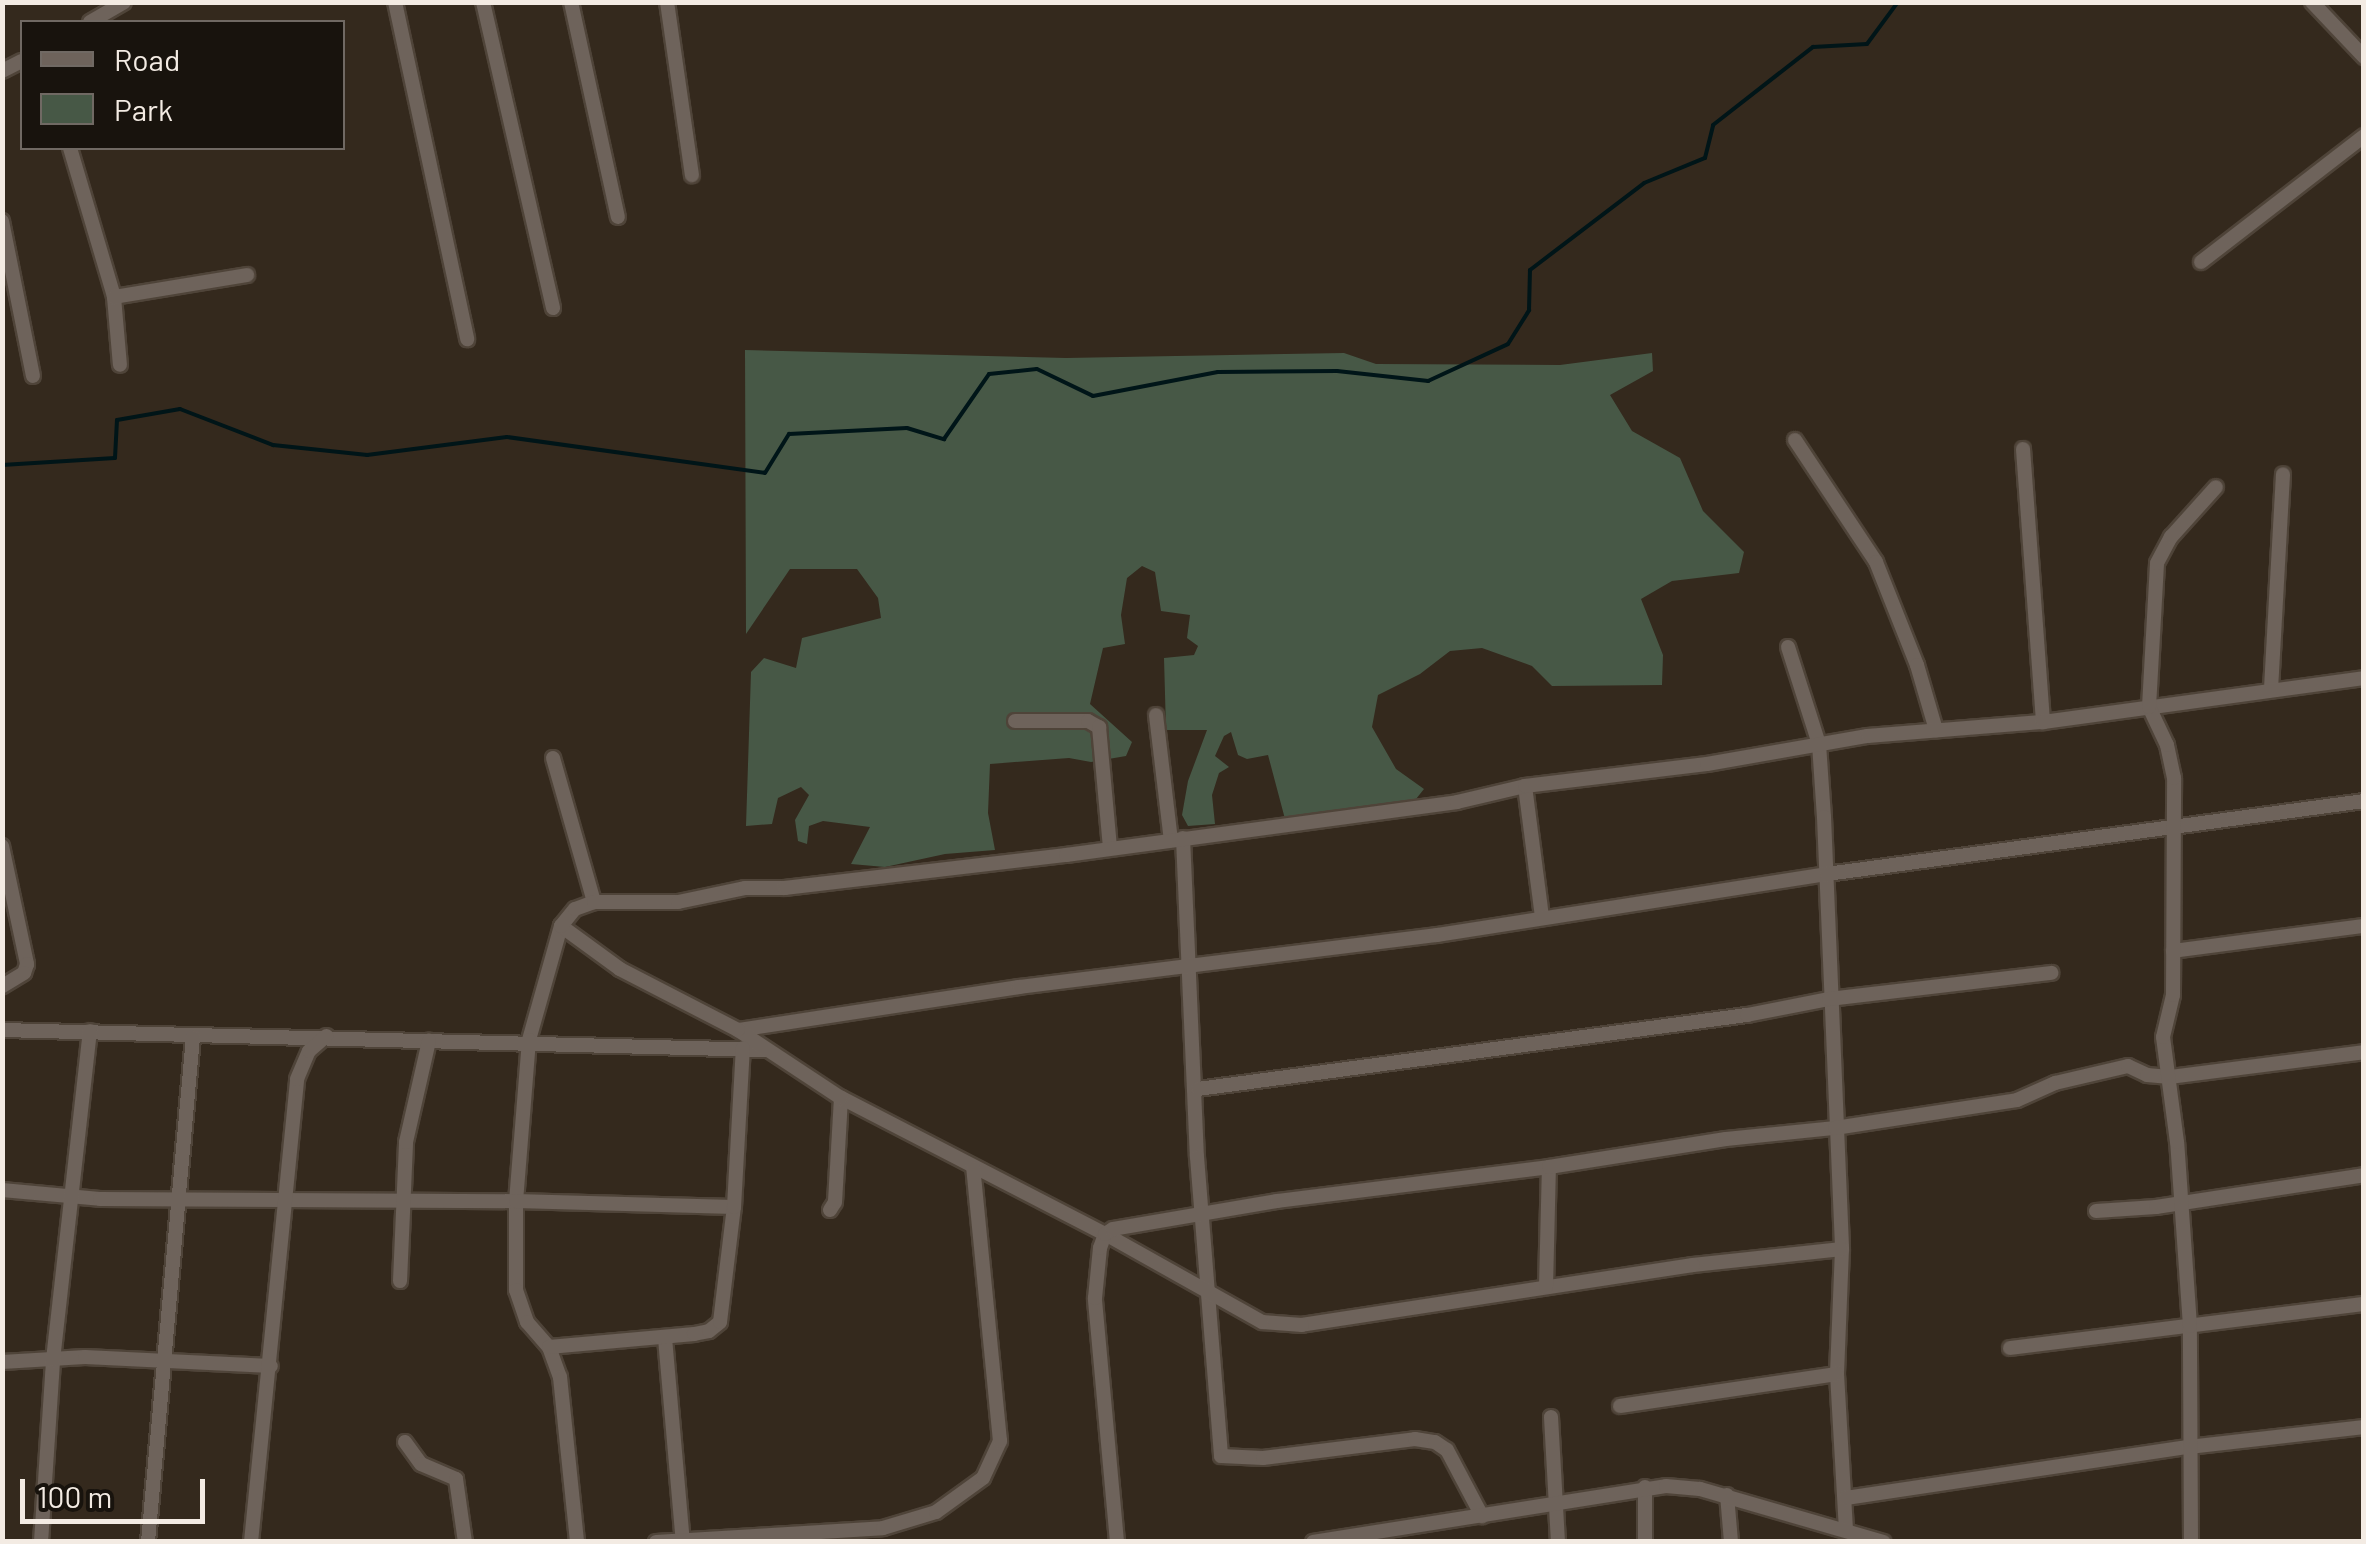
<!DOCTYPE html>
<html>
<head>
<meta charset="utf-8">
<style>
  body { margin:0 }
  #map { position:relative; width:2366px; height:1544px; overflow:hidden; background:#34291d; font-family:Barlow,sans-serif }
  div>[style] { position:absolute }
  .green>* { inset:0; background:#475846 }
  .stream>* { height:4px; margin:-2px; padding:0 2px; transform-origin:2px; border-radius:2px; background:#001518 }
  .roads { filter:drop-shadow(2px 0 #4f4439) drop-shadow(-2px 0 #4f4439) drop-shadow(0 2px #4f4439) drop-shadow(0 -2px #4f4439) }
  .minor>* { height:14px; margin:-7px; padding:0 7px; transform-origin:7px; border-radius:7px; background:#6e635b }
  span { translate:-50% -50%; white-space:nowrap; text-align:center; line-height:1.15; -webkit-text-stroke:9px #18130d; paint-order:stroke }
  .frame { position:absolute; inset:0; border:5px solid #f3ebe3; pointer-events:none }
  .legend { position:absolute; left:20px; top:20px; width:325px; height:130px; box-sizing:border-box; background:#18130d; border:2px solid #706963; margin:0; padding:12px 18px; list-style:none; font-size:30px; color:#f3ebe3 }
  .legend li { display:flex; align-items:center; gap:20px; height:50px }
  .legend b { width:50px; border:2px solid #706963 }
  .scale { position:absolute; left:20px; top:1479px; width:185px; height:45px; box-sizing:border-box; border:5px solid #f3ebe3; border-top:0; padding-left:12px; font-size:30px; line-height:35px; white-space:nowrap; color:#f3ebe3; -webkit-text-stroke:8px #18130d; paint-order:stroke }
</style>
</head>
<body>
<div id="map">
  <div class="green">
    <i style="clip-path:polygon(745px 350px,1066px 358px,1344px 353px,1376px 364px,1560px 365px,1652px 353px,1653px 371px,1610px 395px,1632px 431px,1680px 458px,1703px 511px,1744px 552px,1739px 573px,1672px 581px,1641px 599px,1663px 655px,1662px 685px,1552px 686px,1532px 666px,1482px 648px,1450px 651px,1420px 674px,1378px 695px,1372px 727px,1396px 769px,1424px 789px,1416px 799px,1285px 819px,1268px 755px,1247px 759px,1238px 755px,1231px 732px,1224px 736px,1215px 756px,1229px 767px,1219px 773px,1212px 795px,1215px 824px,1188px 826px,1182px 815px,1188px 781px,1207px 730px,1166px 730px,1164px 658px,1194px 655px,1198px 646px,1187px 638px,1190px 615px,1161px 611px,1155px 572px,1142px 566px,1127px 578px,1121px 615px,1125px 644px,1103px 648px,1090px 704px,1132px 742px,1126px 756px,1091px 762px,1069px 758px,990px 764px,988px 813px,995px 850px,945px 854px,885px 867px,851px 864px,870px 827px,823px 821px,809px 826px,807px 844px,798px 841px,795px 820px,809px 795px,801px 787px,778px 798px,772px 824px,746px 826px,751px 672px,764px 658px,796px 668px,802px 638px,881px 618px,878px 598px,857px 569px,790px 569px,746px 634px)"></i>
  </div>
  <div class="stream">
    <i style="left:2px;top:465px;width:113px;rotate:-3.5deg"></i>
    <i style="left:115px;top:458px;width:38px;rotate:-87deg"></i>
    <i style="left:117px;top:420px;width:64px;rotate:-9.9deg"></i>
    <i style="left:180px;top:409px;width:100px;rotate:21.2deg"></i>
    <i style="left:273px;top:445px;width:95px;rotate:6.1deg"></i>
    <i style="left:367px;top:455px;width:141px;rotate:-7.3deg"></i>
    <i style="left:507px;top:437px;width:260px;rotate:7.9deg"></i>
    <i style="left:765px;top:473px;width:46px;rotate:-58.4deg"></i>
    <i style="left:789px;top:434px;width:118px;rotate:-2.9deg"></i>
    <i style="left:907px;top:428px;width:39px;rotate:17deg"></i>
    <i style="left:944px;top:439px;width:79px;rotate:-55.3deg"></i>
    <i style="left:989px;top:374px;width:48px;rotate:-5.9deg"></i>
    <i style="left:1037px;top:369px;width:62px;rotate:25.7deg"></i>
    <i style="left:1093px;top:396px;width:127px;rotate:-10.9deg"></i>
    <i style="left:1218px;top:372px;width:119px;rotate:-0.5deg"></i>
    <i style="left:1337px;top:371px;width:92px;rotate:6.3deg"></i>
    <i style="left:1428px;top:381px;width:88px;rotate:-24.8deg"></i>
    <i style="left:1508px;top:344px;width:40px;rotate:-58deg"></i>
    <i style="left:1529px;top:310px;width:40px;rotate:-88.6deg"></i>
    <i style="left:1530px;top:270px;width:143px;rotate:-37.3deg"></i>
    <i style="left:1644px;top:183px;width:66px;rotate:-22.3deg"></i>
    <i style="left:1705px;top:158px;width:34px;rotate:-76deg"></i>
    <i style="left:1713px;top:125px;width:127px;rotate:-38deg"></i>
    <i style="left:1813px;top:47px;width:54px;rotate:-3.2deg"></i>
    <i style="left:1867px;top:44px;width:52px;rotate:-53.6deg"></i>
  </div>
  <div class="roads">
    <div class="minor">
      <i style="left:395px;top:2px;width:345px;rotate:77.9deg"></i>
      <i style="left:483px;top:2px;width:314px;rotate:77.1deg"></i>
      <i style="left:571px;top:2px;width:220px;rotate:77.7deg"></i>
      <i style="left:667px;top:2px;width:175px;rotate:81.8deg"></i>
      <i style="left:2312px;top:2px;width:76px;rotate:46.6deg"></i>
      <i style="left:90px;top:22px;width:39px;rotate:-30deg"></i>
      <i style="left:2px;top:71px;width:22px;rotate:-27deg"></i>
      <i style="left:70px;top:148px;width:155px;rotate:73.5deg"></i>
      <i style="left:114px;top:297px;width:68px;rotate:85deg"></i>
      <i style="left:2px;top:221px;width:158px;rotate:78.7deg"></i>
      <i style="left:2201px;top:262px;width:206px;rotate:-37.7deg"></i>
      <i style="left:114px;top:297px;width:135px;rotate:-9.4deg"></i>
      <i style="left:1795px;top:440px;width:146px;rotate:56.4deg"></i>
      <i style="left:1876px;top:562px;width:111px;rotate:68.3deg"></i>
      <i style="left:1917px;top:665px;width:68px;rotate:73.7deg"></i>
      <i style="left:2023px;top:449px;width:274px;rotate:85.8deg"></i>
      <i style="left:1788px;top:647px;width:102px;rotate:72.3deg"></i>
      <i style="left:1819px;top:744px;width:73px;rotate:86.1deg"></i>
      <i style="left:1824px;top:817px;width:432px;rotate:87.6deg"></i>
      <i style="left:1842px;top:1249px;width:125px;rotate:92.3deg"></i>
      <i style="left:1837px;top:1374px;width:154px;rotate:86.7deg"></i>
      <i style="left:2271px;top:689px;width:215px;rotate:-86.8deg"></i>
      <i style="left:1156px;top:715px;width:126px;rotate:83.2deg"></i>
      <i style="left:1015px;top:721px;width:73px"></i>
      <i style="left:1088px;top:721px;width:13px;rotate:29deg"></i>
      <i style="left:1099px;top:727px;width:121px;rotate:84.8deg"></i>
      <i style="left:553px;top:758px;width:150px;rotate:74.1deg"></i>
      <i style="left:1525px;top:786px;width:132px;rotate:82.6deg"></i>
      <i style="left:1183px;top:838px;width:319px;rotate:87.5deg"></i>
      <i style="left:1197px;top:1157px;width:300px;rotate:85.4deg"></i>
      <i style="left:1221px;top:1456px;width:42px;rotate:2.7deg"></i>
      <i style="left:1263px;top:1458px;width:153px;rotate:-7.1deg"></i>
      <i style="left:1415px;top:1439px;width:20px;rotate:9deg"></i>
      <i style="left:1435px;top:1442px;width:14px;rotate:34deg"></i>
      <i style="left:1447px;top:1450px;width:75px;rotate:62.1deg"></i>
      <i style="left:2px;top:846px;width:121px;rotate:78deg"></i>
      <i style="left:27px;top:964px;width:9px;rotate:108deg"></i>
      <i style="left:24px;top:973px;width:26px;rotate:149deg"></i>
      <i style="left:561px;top:926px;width:118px;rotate:105.7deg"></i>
      <i style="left:529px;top:1040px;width:162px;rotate:94.6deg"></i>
      <i style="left:516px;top:1201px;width:89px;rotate:90deg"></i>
      <i style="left:516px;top:1290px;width:34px;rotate:71deg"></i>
      <i style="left:527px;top:1322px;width:33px;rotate:49deg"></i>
      <i style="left:549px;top:1347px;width:32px;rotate:70deg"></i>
      <i style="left:560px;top:1377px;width:166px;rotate:84.1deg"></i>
      <i style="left:2173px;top:951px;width:193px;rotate:-7.5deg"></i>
      <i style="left:2px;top:1030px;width:765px;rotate:1.5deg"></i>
      <i style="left:738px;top:1030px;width:284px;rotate:-8.7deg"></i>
      <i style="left:1019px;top:987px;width:421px;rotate:-7.1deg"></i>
      <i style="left:1437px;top:935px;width:395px;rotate:-8.9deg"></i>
      <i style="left:1827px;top:874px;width:542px;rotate:-7.74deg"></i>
      <i style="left:1198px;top:1089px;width:554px;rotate:-7.68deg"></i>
      <i style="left:1747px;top:1015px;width:84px;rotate:-11deg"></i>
      <i style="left:1829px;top:999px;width:224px;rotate:-6.7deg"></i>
      <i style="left:2px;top:1190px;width:98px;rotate:5.2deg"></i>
      <i style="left:100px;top:1199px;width:416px;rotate:0.3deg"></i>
      <i style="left:516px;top:1201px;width:218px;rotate:1.6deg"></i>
      <i style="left:830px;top:1210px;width:9px;rotate:-58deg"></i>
      <i style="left:835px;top:1202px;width:104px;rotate:-86.7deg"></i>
      <i style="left:2096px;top:1211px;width:60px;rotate:-3.8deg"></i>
      <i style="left:2156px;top:1207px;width:210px;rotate:-8.7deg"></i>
      <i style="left:1842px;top:1249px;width:150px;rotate:173.9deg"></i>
      <i style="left:1693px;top:1265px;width:396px;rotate:171.3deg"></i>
      <i style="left:1302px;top:1325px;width:40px;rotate:-175.7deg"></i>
      <i style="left:1262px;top:1322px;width:180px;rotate:-150.7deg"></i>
      <i style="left:1105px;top:1234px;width:297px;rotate:-152.7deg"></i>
      <i style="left:841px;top:1098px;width:123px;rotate:-146.6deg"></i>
      <i style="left:738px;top:1030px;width:133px;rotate:-152.7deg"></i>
      <i style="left:620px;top:969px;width:73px;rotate:-143.9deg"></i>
      <i style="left:561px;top:926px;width:22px;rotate:-51deg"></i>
      <i style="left:575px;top:909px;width:20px;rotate:-20deg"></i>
      <i style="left:594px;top:902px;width:84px"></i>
      <i style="left:678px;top:902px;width:68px;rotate:-11.8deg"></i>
      <i style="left:745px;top:888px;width:40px"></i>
      <i style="left:785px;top:888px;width:283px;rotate:-6.7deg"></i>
      <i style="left:1066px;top:855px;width:395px;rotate:-7.7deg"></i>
      <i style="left:1457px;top:802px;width:70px;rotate:-13.2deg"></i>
      <i style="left:1525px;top:786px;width:183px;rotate:-6.9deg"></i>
      <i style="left:1707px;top:764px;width:163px;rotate:-9.9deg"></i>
      <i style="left:1868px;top:736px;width:176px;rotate:-4.6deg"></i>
      <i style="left:2043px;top:722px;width:324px;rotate:-7.8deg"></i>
      <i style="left:400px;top:1281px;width:139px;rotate:-87.5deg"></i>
      <i style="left:406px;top:1142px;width:104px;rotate:-77.2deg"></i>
      <i style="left:1546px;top:1287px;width:120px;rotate:-88.6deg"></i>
      <i style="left:665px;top:1338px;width:205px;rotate:85deg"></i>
      <i style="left:549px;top:1347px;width:146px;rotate:-5.1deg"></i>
      <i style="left:694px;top:1334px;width:15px;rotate:-11deg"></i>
      <i style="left:709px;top:1331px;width:14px;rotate:-39deg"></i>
      <i style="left:720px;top:1322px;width:116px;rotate:-83.1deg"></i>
      <i style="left:734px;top:1207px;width:159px;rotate:-86.8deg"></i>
      <i style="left:2010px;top:1348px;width:357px;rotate:-7.1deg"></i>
      <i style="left:2px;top:1362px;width:83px;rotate:-3.4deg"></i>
      <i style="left:85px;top:1357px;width:186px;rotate:2.8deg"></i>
      <i style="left:1620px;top:1406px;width:219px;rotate:-8.4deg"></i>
      <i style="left:1551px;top:1417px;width:125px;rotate:86.8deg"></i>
      <i style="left:405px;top:1442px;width:27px;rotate:54deg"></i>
      <i style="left:421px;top:1464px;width:38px;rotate:23deg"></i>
      <i style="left:456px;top:1479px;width:64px;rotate:81.9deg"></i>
      <i style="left:1645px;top:1487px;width:55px;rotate:90deg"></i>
      <i style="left:1727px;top:1495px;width:47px;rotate:85.1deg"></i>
      <i style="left:1846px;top:1498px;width:347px;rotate:-8.5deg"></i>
      <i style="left:2189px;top:1447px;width:176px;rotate:-6.5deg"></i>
      <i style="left:41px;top:1542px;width:182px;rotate:-86.2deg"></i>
      <i style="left:53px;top:1360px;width:331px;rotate:-83.6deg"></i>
      <i style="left:148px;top:1542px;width:507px;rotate:-84.91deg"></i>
      <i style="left:251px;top:1542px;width:465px;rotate:-84.3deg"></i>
      <i style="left:297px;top:1079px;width:30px;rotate:-67deg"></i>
      <i style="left:309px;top:1051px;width:23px;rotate:-41deg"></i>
      <i style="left:656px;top:1542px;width:227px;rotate:-3.5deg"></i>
      <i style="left:883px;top:1528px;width:55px;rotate:-16.8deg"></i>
      <i style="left:936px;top:1512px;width:58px;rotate:-35.9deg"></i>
      <i style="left:983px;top:1478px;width:41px;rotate:-65.3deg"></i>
      <i style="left:1000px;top:1441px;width:274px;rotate:-95.6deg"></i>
      <i style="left:1117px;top:1542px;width:245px;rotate:-95.2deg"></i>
      <i style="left:1095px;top:1298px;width:50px;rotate:-84.3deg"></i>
      <i style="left:1100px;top:1248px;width:15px;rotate:-70deg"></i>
      <i style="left:1105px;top:1234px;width:9px;rotate:-32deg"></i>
      <i style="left:1113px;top:1229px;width:166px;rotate:-9.7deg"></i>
      <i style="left:1277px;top:1201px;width:274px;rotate:-7.1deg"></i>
      <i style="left:1549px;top:1167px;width:179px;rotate:-9deg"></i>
      <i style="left:1726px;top:1139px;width:110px;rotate:-5.8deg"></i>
      <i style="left:1835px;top:1128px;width:184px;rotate:-8.7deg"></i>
      <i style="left:2017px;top:1100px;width:42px;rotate:-24.1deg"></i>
      <i style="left:2055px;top:1083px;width:75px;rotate:-13.1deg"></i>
      <i style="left:2128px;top:1066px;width:21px;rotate:25deg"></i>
      <i style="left:2147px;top:1075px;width:23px;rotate:5deg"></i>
      <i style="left:2170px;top:1077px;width:196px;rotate:-7.3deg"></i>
      <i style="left:1313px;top:1542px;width:357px;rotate:-9deg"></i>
      <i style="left:1666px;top:1486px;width:34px;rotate:5deg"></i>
      <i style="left:1700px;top:1489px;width:191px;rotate:16.1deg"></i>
      <i style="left:2191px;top:1542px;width:216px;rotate:-90.3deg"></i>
      <i style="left:2190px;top:1326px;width:184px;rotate:-94deg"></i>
      <i style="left:2177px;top:1142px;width:106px;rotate:-97.6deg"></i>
      <i style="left:2163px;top:1037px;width:43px;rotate:-76.6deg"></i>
      <i style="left:2173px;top:995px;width:217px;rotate:-89.7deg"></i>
      <i style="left:2174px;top:778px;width:34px;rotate:-102deg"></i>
      <i style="left:2167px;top:745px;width:42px;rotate:-115.3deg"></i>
      <i style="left:2149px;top:707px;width:144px;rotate:-86.8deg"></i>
      <i style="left:2157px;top:563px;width:30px;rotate:-62deg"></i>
      <i style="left:2171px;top:537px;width:67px;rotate:-48deg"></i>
    </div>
  </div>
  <div class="frame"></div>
  <ul class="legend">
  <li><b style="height:12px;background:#6e635b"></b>Road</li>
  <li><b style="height:28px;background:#475846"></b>Park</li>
  </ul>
  <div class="scale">100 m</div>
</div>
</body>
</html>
